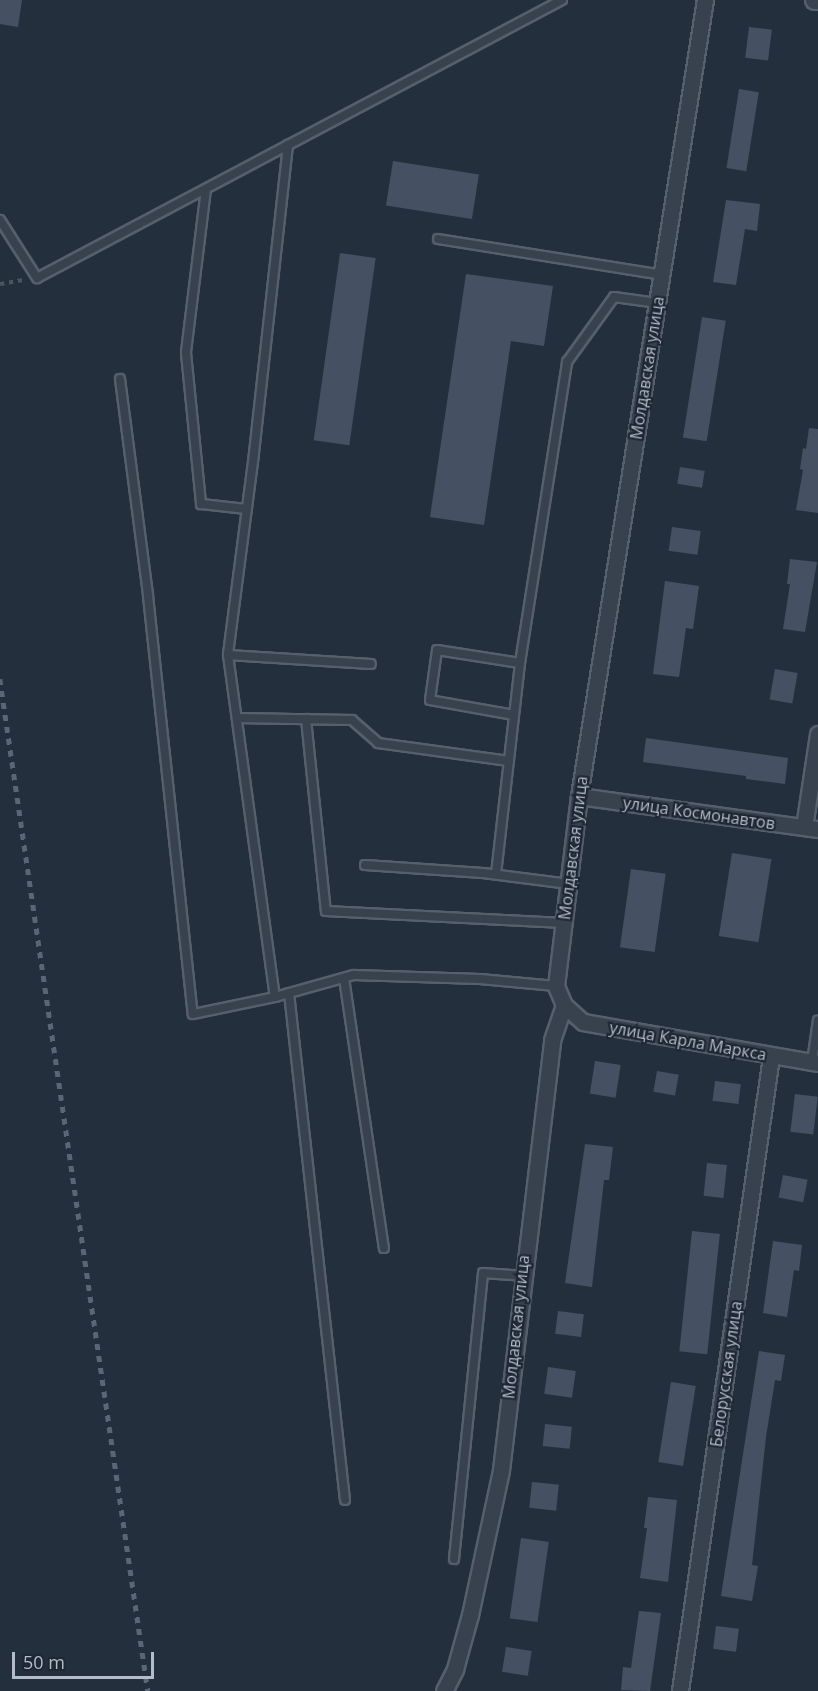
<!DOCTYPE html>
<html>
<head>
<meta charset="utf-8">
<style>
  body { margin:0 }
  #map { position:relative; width:818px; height:1691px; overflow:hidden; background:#242f3e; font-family:"Open Sans",sans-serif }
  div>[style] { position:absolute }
  .building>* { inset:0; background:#455162; transform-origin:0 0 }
  .path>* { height:4px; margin-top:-2px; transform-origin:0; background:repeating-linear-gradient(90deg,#44595c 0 4.5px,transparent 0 9px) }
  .roads { filter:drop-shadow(2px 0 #565f6c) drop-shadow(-2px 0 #565f6c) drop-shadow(0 2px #565f6c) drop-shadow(0 -2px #565f6c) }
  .service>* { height:8px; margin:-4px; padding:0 4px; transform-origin:4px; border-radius:4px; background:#38414e }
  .minor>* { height:15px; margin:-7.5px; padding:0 7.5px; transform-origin:7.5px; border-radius:7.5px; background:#38414e }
  .tertiary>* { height:18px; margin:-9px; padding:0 9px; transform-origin:9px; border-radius:9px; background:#38414e }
  .rail>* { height:4.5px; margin-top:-2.25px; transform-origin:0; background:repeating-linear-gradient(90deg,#5a6575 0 6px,transparent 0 12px) }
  span { translate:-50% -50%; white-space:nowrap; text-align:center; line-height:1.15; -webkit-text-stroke:4.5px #1d2633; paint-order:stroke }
  .street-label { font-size:16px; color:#b4bcc9 }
  .scale { position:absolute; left:12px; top:1652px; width:142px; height:27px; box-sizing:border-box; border:3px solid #b4bcc9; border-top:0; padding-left:8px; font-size:18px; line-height:21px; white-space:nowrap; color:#b4bcc9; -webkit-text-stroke:4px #1d2633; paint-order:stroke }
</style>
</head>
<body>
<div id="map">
  <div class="building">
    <i style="clip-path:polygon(0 0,22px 0,18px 27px,0 24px)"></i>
    <i style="left:749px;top:27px;width:23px;height:31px;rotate:7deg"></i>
    <i style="left:739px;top:89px;width:20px;height:80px;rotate:9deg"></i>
    <i style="left:393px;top:161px;width:87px;height:45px;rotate:9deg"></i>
    <i style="clip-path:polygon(726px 200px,760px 204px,757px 231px,745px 229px,736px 285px,713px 282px)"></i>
    <i style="left:340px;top:253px;width:36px;height:189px;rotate:8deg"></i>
    <i style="clip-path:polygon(466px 274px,553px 286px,544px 346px,511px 341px,484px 525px,430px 517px)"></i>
    <i style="left:702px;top:317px;width:24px;height:122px;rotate:9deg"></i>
    <i style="clip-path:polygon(809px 428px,818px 429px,818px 513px,796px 510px,803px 470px,800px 469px,803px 448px,806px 449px)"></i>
    <i style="left:680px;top:467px;width:25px;height:17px;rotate:9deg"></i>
    <i style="left:672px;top:527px;width:29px;height:24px;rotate:8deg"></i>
    <i style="clip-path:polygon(790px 559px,817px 562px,805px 632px,783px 629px,790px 584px,787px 584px)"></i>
    <i style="clip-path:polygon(665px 581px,699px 586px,693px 629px,686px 628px,679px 677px,653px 674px)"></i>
    <i style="left:775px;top:669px;width:23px;height:31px;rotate:10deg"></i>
    <i style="clip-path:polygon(646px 738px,788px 758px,785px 784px,746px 779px,746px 776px,643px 762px)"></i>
    <i style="left:732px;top:853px;width:40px;height:84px;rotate:9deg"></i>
    <i style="left:631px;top:869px;width:35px;height:79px;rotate:8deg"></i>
    <i style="left:595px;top:1061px;width:26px;height:33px;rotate:9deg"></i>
    <i style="left:657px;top:1071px;width:22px;height:21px;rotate:10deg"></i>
    <i style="left:715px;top:1081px;width:26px;height:20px;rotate:7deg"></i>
    <i style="left:795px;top:1094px;width:23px;height:38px;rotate:7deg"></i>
    <i style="clip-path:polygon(585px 1144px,613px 1147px,609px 1180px,604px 1180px,592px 1287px,565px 1283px)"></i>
    <i style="left:707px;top:1163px;width:20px;height:33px;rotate:6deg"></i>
    <i style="left:783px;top:1175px;width:25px;height:23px;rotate:11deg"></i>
    <i style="left:692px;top:1231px;width:28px;height:121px;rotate:6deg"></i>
    <i style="clip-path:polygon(773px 1241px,802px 1245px,799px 1271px,794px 1270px,787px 1317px,763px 1313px)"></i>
    <i style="left:558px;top:1311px;width:26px;height:23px;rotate:7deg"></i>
    <i style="clip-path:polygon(759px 1351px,785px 1355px,781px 1381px,775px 1380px,766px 1437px,752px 1565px,758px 1566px,752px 1601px,721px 1596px)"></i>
    <i style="left:548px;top:1367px;width:28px;height:27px;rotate:8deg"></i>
    <i style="left:671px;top:1382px;width:25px;height:81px;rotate:9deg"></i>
    <i style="left:545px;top:1424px;width:27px;height:22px;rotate:6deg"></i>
    <i style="left:532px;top:1482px;width:27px;height:26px;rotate:6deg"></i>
    <i style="clip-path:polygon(648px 1497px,677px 1500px,668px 1582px,640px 1578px,647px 1528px,644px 1528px)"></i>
    <i style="left:521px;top:1538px;width:28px;height:81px;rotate:8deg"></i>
    <i style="clip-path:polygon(639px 1611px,661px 1613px,650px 1691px,621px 1690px,623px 1667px,631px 1668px)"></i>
    <i style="left:716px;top:1626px;width:23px;height:23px;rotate:7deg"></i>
    <i style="left:506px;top:1647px;width:26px;height:25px;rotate:9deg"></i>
  </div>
  <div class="path">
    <i style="left:0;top:284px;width:23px;rotate:-10deg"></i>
  </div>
  <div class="roads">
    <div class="service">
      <i style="left:288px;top:145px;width:311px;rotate:96.3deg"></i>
      <i style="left:254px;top:454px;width:203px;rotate:97.4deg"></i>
      <i style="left:228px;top:655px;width:345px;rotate:82.2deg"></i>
      <i style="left:275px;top:997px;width:82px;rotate:-15.6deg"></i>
      <i style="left:354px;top:975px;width:126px;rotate:1.8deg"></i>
      <i style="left:480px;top:979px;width:76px;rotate:5.3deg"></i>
      <i style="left:206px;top:189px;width:165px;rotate:97deg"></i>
      <i style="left:186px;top:353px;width:152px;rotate:84.3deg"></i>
      <i style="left:201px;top:504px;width:46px;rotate:6.2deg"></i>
      <i style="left:0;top:220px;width:69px;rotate:57.5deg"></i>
      <i style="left:37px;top:278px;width:594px;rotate:-27.9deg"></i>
      <i style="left:438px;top:239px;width:227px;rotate:9.1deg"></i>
      <i style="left:120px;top:379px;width:219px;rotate:82.6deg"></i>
      <i style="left:148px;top:596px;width:420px;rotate:83.9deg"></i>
      <i style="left:193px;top:1014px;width:84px;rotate:-11.7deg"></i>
      <i style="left:228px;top:655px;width:143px;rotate:3.6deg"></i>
      <i style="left:514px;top:715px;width:85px;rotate:-169.9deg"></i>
      <i style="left:430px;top:700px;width:50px;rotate:-82deg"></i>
      <i style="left:437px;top:650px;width:84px;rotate:8.9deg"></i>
      <i style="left:237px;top:718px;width:115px;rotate:1deg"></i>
      <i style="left:352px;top:720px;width:35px;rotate:41deg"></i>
      <i style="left:378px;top:743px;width:132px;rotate:7.8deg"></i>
      <i style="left:306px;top:719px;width:193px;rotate:84.1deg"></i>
      <i style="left:326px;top:911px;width:238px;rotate:2.9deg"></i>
      <i style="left:365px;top:865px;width:118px;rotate:3.9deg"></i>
      <i style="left:483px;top:873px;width:87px;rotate:7.3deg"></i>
      <i style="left:496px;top:874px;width:212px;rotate:-83.5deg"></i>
      <i style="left:520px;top:663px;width:305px;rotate:-81.1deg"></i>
      <i style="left:567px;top:362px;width:80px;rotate:-54.1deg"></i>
      <i style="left:614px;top:297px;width:43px;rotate:7.9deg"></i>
      <i style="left:344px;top:978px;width:273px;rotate:81.6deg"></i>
      <i style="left:289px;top:993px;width:510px;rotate:83.7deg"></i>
      <i style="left:812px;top:1062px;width:42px;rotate:-81.9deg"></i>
      <i style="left:454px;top:1559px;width:287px;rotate:-84.2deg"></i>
      <i style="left:483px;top:1273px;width:39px;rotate:4deg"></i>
    </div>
    <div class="minor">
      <i style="left:579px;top:796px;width:241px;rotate:7.9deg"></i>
      <i style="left:804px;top:827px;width:94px;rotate:-81.4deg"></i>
      <i style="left:564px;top:1005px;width:25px;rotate:42deg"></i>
      <i style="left:583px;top:1022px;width:239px;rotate:9.9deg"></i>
      <i style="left:444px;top:1691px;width:25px;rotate:-63deg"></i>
      <i style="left:455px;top:1669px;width:56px;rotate:-74.5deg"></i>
      <i style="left:470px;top:1615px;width:148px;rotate:-77.9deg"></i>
      <i style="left:501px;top:1470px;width:433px;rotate:-83.2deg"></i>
      <i style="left:552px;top:1040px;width:37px;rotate:-71deg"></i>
      <i style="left:564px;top:1005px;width:21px;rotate:-113deg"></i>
      <i style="left:556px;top:986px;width:191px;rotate:-83.1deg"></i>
      <i style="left:579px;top:796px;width:806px;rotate:-81.01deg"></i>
      <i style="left:680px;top:1691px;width:641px;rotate:-81.84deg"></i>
    </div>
    <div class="tertiary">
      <i style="left:815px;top:0;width:3px"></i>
    </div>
  </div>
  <div class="rail">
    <i style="left:0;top:679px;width:1023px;rotate:81.68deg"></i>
  </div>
  <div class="street-label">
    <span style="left:647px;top:368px;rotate:-81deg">Молдавская улица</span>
    <span style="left:699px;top:813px;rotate:8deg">улица Космонавтов</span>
    <span style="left:573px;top:848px;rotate:-83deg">Молдавская улица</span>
    <span style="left:688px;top:1041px;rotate:10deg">улица Карла Маркса</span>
    <span style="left:516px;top:1327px;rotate:-84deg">Молдавская улица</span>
    <span style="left:726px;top:1374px;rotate:-82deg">Белорусская улица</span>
  </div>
  <div class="scale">50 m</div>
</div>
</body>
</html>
